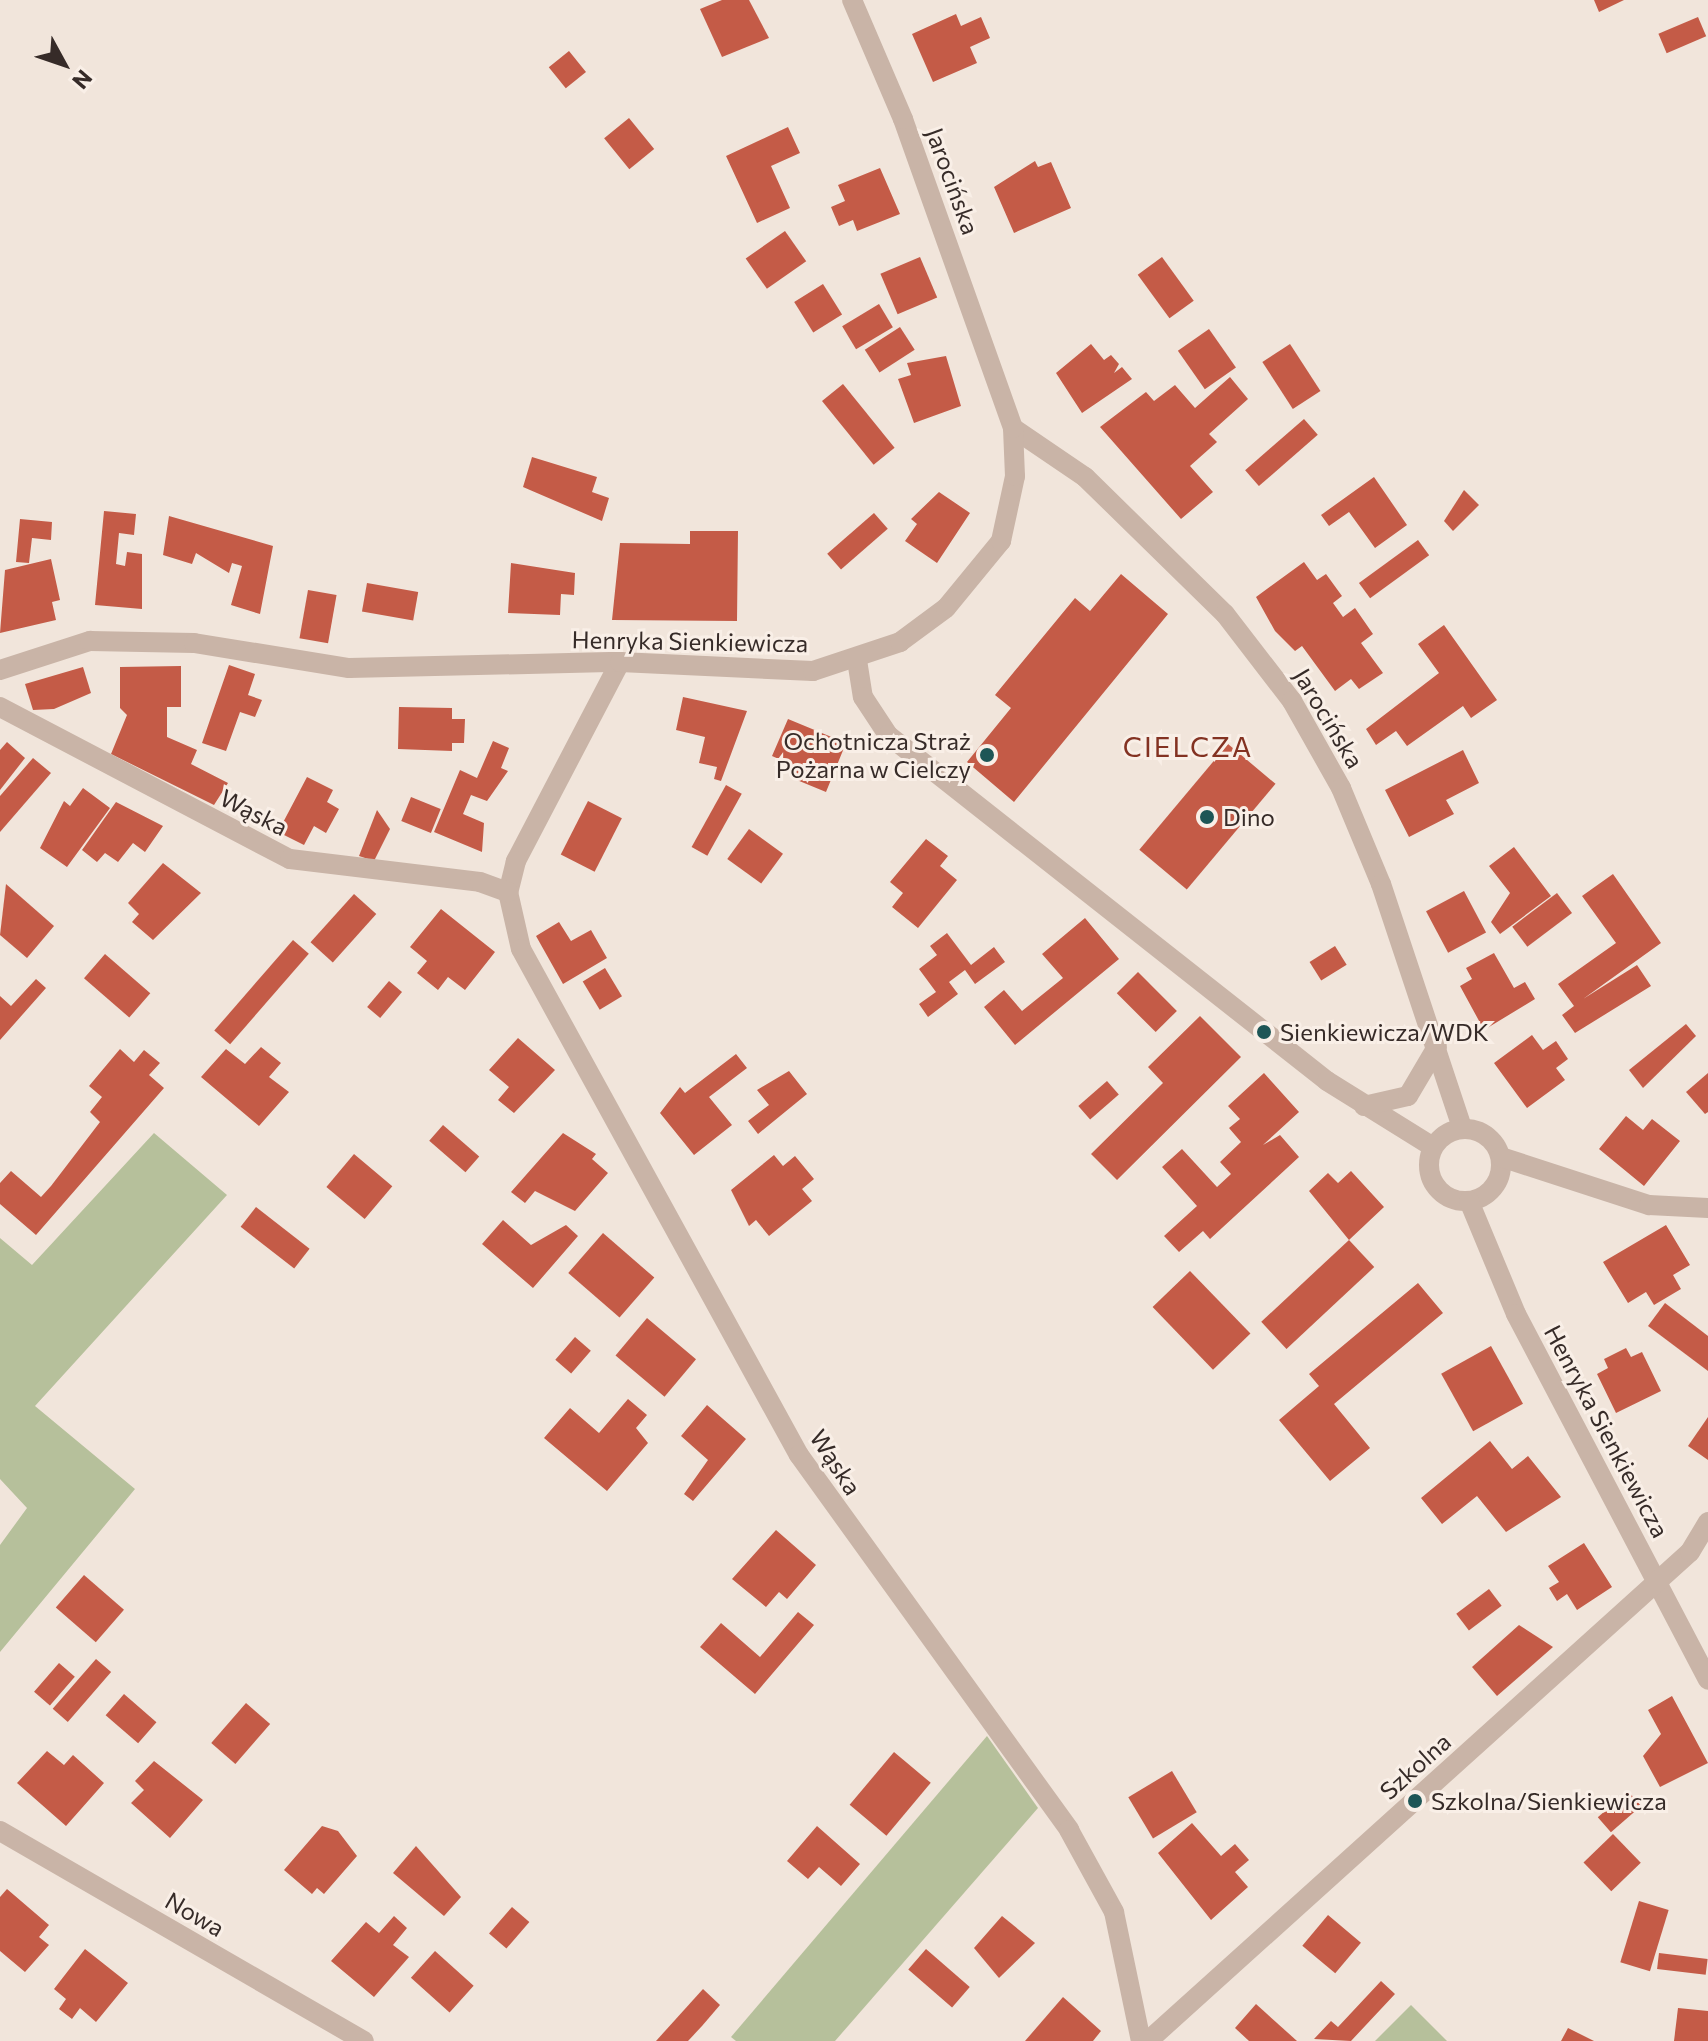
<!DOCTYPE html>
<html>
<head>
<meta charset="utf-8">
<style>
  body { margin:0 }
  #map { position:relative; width:1708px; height:2041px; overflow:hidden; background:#f1e5db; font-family:Commissioner,sans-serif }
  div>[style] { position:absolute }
  .green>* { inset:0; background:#b6c09b }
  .building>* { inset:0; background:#c45b47; transform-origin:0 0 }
  .minor>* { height:20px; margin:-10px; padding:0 10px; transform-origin:10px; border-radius:10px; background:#c9b4a7 }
  .minor>.ring { margin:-10px; padding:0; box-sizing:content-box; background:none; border:20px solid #c9b4a7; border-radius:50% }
  .dots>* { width:22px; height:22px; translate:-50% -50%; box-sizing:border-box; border:4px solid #f9efe7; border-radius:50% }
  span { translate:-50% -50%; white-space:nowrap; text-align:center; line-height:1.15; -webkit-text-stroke:6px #f9efe7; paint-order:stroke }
  .street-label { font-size:24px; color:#362b28 }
  .poi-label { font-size:24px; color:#362b28 }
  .right { translate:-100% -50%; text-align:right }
  .left { translate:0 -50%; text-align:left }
  .quarter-label { font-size:28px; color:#833222; letter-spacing:2px }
  .north { position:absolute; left:24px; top:24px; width:80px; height:80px; -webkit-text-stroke:6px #f9efe7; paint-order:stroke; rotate:130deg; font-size:22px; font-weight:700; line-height:32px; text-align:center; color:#362b28 }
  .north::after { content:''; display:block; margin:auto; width:28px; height:36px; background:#362b28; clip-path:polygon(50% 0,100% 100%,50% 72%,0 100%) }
</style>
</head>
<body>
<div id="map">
  <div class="green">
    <i style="clip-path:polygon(154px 1133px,227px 1195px,35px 1406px,135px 1489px,0 1652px,0 1545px,27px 1508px,0 1479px,0 1238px,32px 1265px)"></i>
    <i style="clip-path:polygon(987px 1736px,1038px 1808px,835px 2041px,736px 2041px,731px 2037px)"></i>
    <i style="clip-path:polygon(1411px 2005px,1447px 2041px,1375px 2041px)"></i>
  </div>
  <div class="building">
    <i style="clip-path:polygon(722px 0,749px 0,769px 38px,722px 57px,700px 9px)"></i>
    <i style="clip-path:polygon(1594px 0,1624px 0,1599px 12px)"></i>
    <i style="clip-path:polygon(956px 14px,961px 26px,981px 17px,990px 38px,970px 47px,977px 63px,933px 82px,912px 34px)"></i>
    <i style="left:1698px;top:17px;width:21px;height:43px;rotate:67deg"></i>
    <i style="left:569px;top:51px;width:27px;height:26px;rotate:51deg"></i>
    <i style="left:629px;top:118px;width:40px;height:32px;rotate:51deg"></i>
    <i style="clip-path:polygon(788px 127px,800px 153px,771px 166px,790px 208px,757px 223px,726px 156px)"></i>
    <i style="clip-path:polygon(1035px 161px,1038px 167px,1051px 162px,1071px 208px,1014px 233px,994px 187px)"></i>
    <i style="clip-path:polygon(880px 168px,900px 214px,857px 231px,853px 220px,839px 226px,831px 207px,845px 201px,838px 185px)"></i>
    <i style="left:785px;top:231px;width:37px;height:48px;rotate:55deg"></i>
    <i style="left:920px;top:257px;width:44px;height:43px;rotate:67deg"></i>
    <i style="left:1162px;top:257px;width:54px;height:30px;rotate:54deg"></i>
    <i style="left:823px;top:284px;width:36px;height:34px;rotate:58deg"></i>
    <i style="left:879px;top:304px;width:27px;height:43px;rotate:59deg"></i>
    <i style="left:900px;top:327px;width:27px;height:42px;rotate:57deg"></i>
    <i style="left:1209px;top:329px;width:47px;height:38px;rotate:55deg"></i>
    <i style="clip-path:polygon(1091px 344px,1104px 360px,1111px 355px,1119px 364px,1114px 373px,1122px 367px,1132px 379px,1082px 413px,1056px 373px)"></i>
    <i style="left:1290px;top:344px;width:56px;height:33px;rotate:57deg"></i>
    <i style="clip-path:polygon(946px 356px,961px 406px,914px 423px,898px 379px,911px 375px,907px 363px)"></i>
    <i style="clip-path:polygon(1230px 377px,1248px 399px,1209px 434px,1217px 442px,1190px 466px,1213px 492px,1181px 519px,1100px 427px,1146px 392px,1154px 401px,1175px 385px,1195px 408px)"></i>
    <i style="left:843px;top:384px;width:82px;height:27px;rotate:51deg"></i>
    <i style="left:1304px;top:419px;width:21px;height:78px;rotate:49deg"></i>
    <i style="clip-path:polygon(532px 457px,597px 477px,592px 492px,609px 498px,602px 521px,523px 487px)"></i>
    <i style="clip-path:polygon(1374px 477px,1407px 525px,1375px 548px,1349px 512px,1329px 526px,1321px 515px)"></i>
    <i style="clip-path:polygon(1464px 490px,1479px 505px,1453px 531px,1444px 521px)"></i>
    <i style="clip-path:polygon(939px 492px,970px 513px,937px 563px,905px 541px,917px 524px,911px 519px)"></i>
    <i style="clip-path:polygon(104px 511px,136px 514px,134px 535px,119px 533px,116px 564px,125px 566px,127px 552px,142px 554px,142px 609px,95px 605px)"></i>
    <i style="left:874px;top:513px;width:21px;height:62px;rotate:49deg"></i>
    <i style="clip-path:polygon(169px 516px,273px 546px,260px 614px,231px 605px,242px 566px,232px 563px,229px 573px,196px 553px,192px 564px,163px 555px)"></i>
    <i style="clip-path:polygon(20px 519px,52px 522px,51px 540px,32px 538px,29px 563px,16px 562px)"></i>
    <i style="clip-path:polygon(690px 531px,738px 531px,737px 621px,612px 620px,620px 543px,690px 544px)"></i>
    <i style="left:1418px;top:540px;width:19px;height:73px;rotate:54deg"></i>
    <i style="clip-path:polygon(51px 559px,60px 600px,52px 602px,56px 620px,0 633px,5px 570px)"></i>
    <i style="clip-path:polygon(1304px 562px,1317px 580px,1326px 574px,1342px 596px,1333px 603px,1343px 617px,1355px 608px,1373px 634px,1361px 643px,1383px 673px,1359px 689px,1351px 679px,1335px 691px,1302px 646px,1295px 651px,1275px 631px,1256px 597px)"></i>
    <i style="clip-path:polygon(511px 563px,575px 573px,574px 595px,561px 594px,560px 615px,508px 613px)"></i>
    <i style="clip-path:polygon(1121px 574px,1168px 614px,1014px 802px,967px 762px,1011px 708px,995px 695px,1075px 598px,1090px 611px)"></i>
    <i style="left:367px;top:583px;width:52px;height:29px;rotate:10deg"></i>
    <i style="left:308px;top:590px;width:29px;height:49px;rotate:10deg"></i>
    <i style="clip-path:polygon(1444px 625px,1497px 700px,1471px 718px,1463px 706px,1407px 746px,1396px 731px,1376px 745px,1366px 729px,1439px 673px,1418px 644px)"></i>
    <i style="clip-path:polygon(229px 665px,255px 674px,248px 695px,262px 700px,255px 717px,240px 712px,226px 751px,202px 743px)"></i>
    <i style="clip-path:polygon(181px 666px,181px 707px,167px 707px,167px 737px,197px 750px,191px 764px,228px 783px,214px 805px,111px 754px,127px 715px,120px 708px,120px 667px)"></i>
    <i style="clip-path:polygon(83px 667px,91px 693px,54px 709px,33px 710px,25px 684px)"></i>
    <i style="clip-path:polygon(683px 697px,747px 711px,721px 781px,714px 779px,717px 767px,699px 763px,705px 737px,676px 730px)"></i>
    <i style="clip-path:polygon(399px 707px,452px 708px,452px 719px,465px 719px,464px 743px,452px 743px,452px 751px,398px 749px)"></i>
    <i style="clip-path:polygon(788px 719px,846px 743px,826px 792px,792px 778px,797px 767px,772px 756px)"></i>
    <i style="clip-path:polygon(493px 741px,509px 748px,501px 768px,508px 771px,487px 801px,471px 795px,463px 814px,484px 823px,482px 852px,434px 832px,460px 770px,477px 778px)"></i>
    <i style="clip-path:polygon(7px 742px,25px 758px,0 790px,0 750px)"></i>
    <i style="left:1228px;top:744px;width:62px;height:138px;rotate:40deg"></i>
    <i style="clip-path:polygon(1463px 750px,1479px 783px,1446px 800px,1454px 814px,1409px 837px,1385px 790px)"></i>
    <i style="clip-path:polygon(33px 758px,51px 773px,0 832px,0 796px)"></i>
    <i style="clip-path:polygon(307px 777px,333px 790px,327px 802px,339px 809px,326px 833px,314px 826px,304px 845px,278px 832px)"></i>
    <i style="left:726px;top:785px;width:18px;height:71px;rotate:29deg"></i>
    <i style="clip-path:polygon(83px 788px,110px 808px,67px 867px,40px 848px,64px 801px,70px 806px)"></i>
    <i style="left:411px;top:797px;width:32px;height:26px;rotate:22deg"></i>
    <i style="left:588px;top:801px;width:38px;height:60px;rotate:27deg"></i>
    <i style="clip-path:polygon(116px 802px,163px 826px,145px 852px,133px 843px,118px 862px,105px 853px,97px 862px,82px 850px)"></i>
    <i style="clip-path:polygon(377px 810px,390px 829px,374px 861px,359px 856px)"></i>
    <i style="left:749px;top:829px;width:42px;height:37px;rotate:36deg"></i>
    <i style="clip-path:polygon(926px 839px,948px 856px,940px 866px,957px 880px,918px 928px,892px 907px,903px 893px,890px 882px)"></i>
    <i style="clip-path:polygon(1514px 847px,1551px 896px,1500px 934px,1491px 922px,1510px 893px,1489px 866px)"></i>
    <i style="clip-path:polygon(163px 863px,201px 893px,153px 940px,132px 922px,139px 914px,128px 903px)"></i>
    <i style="clip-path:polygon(1613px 874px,1661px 943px,1583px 999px,1637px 965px,1651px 986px,1575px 1033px,1562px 1015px,1574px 1006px,1558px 984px,1616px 943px,1582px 896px)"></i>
    <i style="clip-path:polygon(6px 884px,54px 926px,27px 958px,0 935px)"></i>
    <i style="left:1464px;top:891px;width:47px;height:43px;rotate:62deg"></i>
    <i style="left:1557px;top:893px;width:25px;height:56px;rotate:53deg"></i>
    <i style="left:354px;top:894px;width:30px;height:65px;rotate:42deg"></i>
    <i style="clip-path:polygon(441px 909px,495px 952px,465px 990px,448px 977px,438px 990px,417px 973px,427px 961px,410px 947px)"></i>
    <i style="clip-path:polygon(1085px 918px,1119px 959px,1015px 1045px,984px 1007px,1004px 990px,1022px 1011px,1063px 978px,1042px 954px)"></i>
    <i style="clip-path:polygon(559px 922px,571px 941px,591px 930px,607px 958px,563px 984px,536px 936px)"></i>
    <i style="clip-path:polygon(947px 933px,971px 965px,994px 947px,1005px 962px,975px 984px,965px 970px,949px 982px,958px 994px,928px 1017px,919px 1004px,936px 992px,919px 969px,937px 955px,930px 946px)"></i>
    <i style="left:293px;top:940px;width:21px;height:120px;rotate:41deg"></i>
    <i style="left:1335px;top:946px;width:22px;height:30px;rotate:58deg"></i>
    <i style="clip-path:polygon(1494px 953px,1514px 988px,1525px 982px,1535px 999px,1484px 1030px,1460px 986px,1472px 979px,1466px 968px)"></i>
    <i style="left:105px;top:954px;width:60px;height:32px;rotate:41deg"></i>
    <i style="left:605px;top:968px;width:33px;height:26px;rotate:59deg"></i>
    <i style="left:1138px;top:972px;width:55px;height:30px;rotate:45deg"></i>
    <i style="clip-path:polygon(36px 979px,46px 988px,0 1040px,0 996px,11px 1006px)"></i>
    <i style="left:389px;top:981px;width:17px;height:34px;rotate:40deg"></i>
    <i style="clip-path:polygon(1200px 1016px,1241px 1057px,1117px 1180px,1091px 1154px,1163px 1083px,1148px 1067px)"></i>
    <i style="clip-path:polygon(1686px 1024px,1696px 1036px,1643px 1088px,1629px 1070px)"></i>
    <i style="clip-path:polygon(1532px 1035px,1543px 1050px,1556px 1041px,1568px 1059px,1556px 1068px,1565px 1080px,1527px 1108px,1494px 1063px)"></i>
    <i style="clip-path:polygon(518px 1038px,555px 1070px,514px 1113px,498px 1100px,509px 1087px,489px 1070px)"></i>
    <i style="clip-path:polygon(261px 1047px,281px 1063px,269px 1077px,289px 1092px,259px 1126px,201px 1077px,226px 1049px,245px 1064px)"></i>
    <i style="clip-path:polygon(120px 1049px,134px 1062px,144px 1050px,160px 1063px,149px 1075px,164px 1088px,36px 1235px,0 1204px,0 1183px,11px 1171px,41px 1197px,51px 1186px,100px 1122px,90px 1112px,102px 1097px,89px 1086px)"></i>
    <i style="clip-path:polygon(736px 1054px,747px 1068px,709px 1097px,732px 1125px,694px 1155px,660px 1113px,680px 1087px,685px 1093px)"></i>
    <i style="clip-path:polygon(789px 1071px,807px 1094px,758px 1134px,748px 1121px,769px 1105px,757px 1090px)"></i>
    <i style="clip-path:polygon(1264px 1073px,1299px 1112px,1263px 1145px,1280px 1135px,1299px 1157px,1210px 1239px,1203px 1231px,1179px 1252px,1164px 1236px,1197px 1206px,1162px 1167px,1182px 1149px,1217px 1187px,1231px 1174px,1220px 1162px,1241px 1142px,1229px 1128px,1240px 1119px,1228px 1106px)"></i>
    <i style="clip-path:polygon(1708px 1073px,1708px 1112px,1705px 1114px,1686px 1092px)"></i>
    <i style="left:1107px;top:1081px;width:18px;height:38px;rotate:49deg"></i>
    <i style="clip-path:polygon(1626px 1116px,1643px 1130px,1652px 1119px,1680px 1141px,1644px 1186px,1599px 1149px)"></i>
    <i style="left:443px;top:1125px;width:48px;height:21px;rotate:41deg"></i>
    <i style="clip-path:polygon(563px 1133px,596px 1154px,592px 1159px,608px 1173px,575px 1211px,535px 1191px,525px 1203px,511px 1192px)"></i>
    <i style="left:354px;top:1154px;width:50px;height:43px;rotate:40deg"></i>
    <i style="clip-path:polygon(774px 1155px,783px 1166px,795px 1156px,814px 1179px,802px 1189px,812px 1201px,769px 1236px,756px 1220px,749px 1226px,731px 1190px)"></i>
    <i style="clip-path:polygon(1351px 1171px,1384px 1207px,1349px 1240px,1309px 1191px,1328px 1173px,1338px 1183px)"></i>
    <i style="left:256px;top:1207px;width:68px;height:25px;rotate:38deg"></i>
    <i style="clip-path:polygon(503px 1220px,531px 1245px,566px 1225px,578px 1236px,533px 1288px,482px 1244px)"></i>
    <i style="clip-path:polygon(1666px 1225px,1690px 1265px,1673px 1275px,1681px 1289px,1654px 1305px,1646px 1292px,1628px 1303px,1603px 1262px)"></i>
    <i style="left:603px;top:1233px;width:68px;height:53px;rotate:41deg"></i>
    <i style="left:1349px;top:1240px;width:37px;height:120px;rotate:47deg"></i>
    <i style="left:1190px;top:1271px;width:87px;height:52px;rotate:46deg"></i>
    <i style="clip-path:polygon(1418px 1283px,1443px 1313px,1334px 1404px,1370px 1448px,1330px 1481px,1279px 1420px,1319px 1386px,1309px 1374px)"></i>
    <i style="clip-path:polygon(1665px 1303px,1708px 1336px,1708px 1371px,1648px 1326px)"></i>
    <i style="left:647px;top:1318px;width:64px;height:49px;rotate:40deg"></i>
    <i style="left:575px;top:1337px;width:21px;height:30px;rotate:41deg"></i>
    <i style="left:1491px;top:1346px;width:66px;height:57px;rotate:61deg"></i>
    <i style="clip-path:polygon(1626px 1348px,1631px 1357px,1642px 1352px,1661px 1391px,1616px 1413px,1597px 1374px,1608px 1368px,1604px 1359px)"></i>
    <i style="clip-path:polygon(628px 1399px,647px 1415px,636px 1428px,648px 1443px,607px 1491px,544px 1438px,570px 1408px,599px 1433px)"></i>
    <i style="clip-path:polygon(707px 1405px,746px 1439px,693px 1501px,684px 1494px,708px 1460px,681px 1436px)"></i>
    <i style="clip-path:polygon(1708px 1417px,1708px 1460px,1688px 1446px)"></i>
    <i style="clip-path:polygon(1490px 1441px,1512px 1469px,1528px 1456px,1561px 1497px,1506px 1532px,1477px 1496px,1442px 1524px,1421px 1498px)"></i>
    <i style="clip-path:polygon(776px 1530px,816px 1565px,787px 1599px,779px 1592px,766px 1607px,732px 1579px)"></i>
    <i style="clip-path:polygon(1584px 1543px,1612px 1587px,1577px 1610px,1567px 1594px,1557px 1601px,1549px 1588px,1559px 1582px,1548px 1566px)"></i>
    <i style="left:84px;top:1575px;width:53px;height:43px;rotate:41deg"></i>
    <i style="left:1489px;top:1589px;width:21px;height:41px;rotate:53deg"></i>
    <i style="clip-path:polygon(798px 1612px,814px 1625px,755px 1694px,700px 1647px,721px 1623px,760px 1657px)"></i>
    <i style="clip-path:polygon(1519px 1625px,1553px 1647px,1497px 1696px,1472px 1667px)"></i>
    <i style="left:96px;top:1659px;width:20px;height:66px;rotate:41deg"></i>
    <i style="left:59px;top:1663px;width:21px;height:38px;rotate:41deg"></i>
    <i style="left:124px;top:1694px;width:43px;height:28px;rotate:41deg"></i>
    <i style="clip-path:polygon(1672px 1696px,1708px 1763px,1660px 1787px,1643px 1756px,1661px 1734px,1648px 1710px)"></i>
    <i style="left:246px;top:1703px;width:32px;height:53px;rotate:41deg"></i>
    <i style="clip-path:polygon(47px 1751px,64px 1765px,73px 1755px,104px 1783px,66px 1826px,17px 1783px)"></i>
    <i style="left:894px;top:1752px;width:48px;height:69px;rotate:40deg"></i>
    <i style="clip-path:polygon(154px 1761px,203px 1800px,170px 1838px,131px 1803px,144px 1790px,135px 1781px)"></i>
    <i style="left:1172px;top:1771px;width:48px;height:51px;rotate:59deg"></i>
    <i style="left:1628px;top:1791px;width:20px;height:40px;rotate:49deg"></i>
    <i style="clip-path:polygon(1192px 1823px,1221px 1856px,1235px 1844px,1249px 1860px,1235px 1872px,1248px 1887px,1211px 1920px,1158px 1853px)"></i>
    <i style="clip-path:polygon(322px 1826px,338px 1831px,357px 1856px,324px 1894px,317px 1888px,312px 1894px,284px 1870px)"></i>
    <i style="clip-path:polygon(817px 1826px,860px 1864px,841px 1886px,819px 1867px,808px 1879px,787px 1861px)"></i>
    <i style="left:1613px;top:1834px;width:40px;height:41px;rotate:46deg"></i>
    <i style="clip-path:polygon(416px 1846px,461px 1897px,444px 1916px,393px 1873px)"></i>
    <i style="clip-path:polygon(7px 1889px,49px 1925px,39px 1937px,49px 1945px,25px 1972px,0 1951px,0 1897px)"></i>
    <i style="left:1639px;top:1901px;width:31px;height:64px;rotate:17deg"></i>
    <i style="left:512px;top:1907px;width:23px;height:35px;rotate:41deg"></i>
    <i style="left:1328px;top:1915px;width:43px;height:40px;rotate:40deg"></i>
    <i style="clip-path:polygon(394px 1916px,407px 1928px,393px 1945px,409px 1957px,374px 1997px,331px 1961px,366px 1922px,379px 1933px)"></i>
    <i style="clip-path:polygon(1002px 1916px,1035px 1943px,999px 1978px,974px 1948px)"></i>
    <i style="clip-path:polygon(85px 1949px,128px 1983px,96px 2022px,80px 2008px,72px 2019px,59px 2009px,66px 1999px,54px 1989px)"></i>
    <i style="left:926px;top:1949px;width:58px;height:27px;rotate:41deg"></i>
    <i style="left:435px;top:1951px;width:52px;height:36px;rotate:42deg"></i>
    <i style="left:1659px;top:1953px;width:49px;height:16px;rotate:7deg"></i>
    <i style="clip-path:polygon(1381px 1981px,1395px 1994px,1351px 2041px,1314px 2039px,1331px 2021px,1338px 2027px)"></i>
    <i style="clip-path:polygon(703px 1989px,720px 2005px,702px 2026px,688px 2041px,656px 2041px)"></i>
    <i style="clip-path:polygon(1063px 1997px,1101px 2031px,1093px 2041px,1025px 2041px)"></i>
    <i style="clip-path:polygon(1256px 2004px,1297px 2041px,1249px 2041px,1235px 2028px)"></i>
    <i style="clip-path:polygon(1678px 2008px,1708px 2011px,1708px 2041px,1674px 2041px)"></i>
    <i style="clip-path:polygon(1568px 2028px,1594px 2041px,1561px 2041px)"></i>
  </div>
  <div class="minor">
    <i style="left:1013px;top:428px;width:87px;rotate:34.2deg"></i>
    <i style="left:1085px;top:477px;width:196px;rotate:44.4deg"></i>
    <i style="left:1225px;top:614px;width:110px;rotate:52.4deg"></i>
    <i style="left:1292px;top:701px;width:100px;rotate:60.6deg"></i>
    <i style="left:1341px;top:788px;width:104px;rotate:67.4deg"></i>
    <i style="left:1381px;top:884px;width:257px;rotate:71.6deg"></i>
    <i style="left:857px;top:660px;width:37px;rotate:81deg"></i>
    <i style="left:863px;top:697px;width:45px;rotate:56.7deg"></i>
    <i style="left:888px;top:735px;width:559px;rotate:38.24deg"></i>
    <i style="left:1327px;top:1081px;width:125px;rotate:31.9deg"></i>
    <i style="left:620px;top:662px;width:225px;rotate:117.6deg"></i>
    <i style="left:516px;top:861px;width:32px;rotate:104deg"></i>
    <i style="left:508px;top:892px;width:58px;rotate:77.2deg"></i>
    <i style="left:521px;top:949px;width:577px;rotate:61.22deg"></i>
    <i style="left:799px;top:1455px;width:462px;rotate:54.2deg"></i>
    <i style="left:1069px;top:1830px;width:94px;rotate:61.2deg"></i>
    <i style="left:1114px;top:1912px;width:132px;rotate:78.2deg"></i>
    <i style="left:0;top:670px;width:95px;rotate:-17.9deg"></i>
    <i style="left:90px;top:641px;width:104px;rotate:1.1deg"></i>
    <i style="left:194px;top:643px;width:157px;rotate:9.2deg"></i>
    <i style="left:349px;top:668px;width:271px;rotate:-1.3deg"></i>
    <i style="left:620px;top:662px;width:193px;rotate:2.7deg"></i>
    <i style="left:813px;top:671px;width:92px;rotate:-18.4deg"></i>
    <i style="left:900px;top:642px;width:57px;rotate:-36.5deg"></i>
    <i style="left:946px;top:608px;width:87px;rotate:-50.6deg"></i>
    <i style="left:1001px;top:541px;width:66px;rotate:-77.8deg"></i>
    <i style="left:1015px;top:476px;width:48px;rotate:-92.4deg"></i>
    <i style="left:1013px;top:428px;width:328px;rotate:-109.6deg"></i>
    <i style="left:903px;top:119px;width:129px;rotate:-113.2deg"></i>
    <i style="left:0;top:707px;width:327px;rotate:27.7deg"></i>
    <i style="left:290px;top:859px;width:191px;rotate:6.9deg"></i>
    <i style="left:480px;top:882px;width:30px;rotate:20deg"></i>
    <i style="left:1364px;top:1106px;width:45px;rotate:-12.8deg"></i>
    <i style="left:1408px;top:1096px;width:57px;rotate:-59.4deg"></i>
    <i class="ring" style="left:1429px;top:1129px;width:52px;height:52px"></i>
    <i style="left:1501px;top:1157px;width:156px;rotate:18deg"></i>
    <i style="left:1649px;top:1205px;width:59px;rotate:2.9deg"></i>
    <i style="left:1469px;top:1201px;width:122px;rotate:67.4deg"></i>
    <i style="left:1516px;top:1314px;width:413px;rotate:62.3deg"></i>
    <i style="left:0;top:1831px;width:420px;rotate:30deg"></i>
    <i style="left:1148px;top:2041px;width:730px;rotate:-42.06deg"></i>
    <i style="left:1690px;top:1552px;width:35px;rotate:-59deg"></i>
  </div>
  <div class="dots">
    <i style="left:987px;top:755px;background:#1e5656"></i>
    <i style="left:1207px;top:817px;background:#1e5656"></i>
    <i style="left:1264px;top:1032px;background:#1e5656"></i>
    <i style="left:1415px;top:1801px;background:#1e5656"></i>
  </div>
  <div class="street-label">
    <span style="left:953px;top:181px;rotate:70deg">Jarocińska</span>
    <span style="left:690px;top:641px;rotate:1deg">Henryka Sienkiewicza</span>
    <span style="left:1329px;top:718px;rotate:59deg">Jarocińska</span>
    <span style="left:254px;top:812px;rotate:27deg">Wąska</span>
    <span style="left:1607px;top:1431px;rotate:62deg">Henryka Sienkiewicza</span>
    <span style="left:836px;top:1462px;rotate:57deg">Wąska</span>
    <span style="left:1415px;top:1766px;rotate:-42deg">Szkolna</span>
    <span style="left:195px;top:1914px;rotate:30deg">Nowa</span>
  </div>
  <div class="poi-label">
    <span class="right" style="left:971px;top:755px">Ochotnicza Straż<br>Pożarna w Cielczy</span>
    <span class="left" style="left:1223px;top:817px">Dino</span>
    <span class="left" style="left:1280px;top:1032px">Sienkiewicza/WDK</span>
    <span class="left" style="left:1431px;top:1801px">Szkolna/Sienkiewicza</span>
  </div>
  <div class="quarter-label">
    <span style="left:1188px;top:746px">CIELCZA</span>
  </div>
  <div class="north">N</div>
</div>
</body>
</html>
